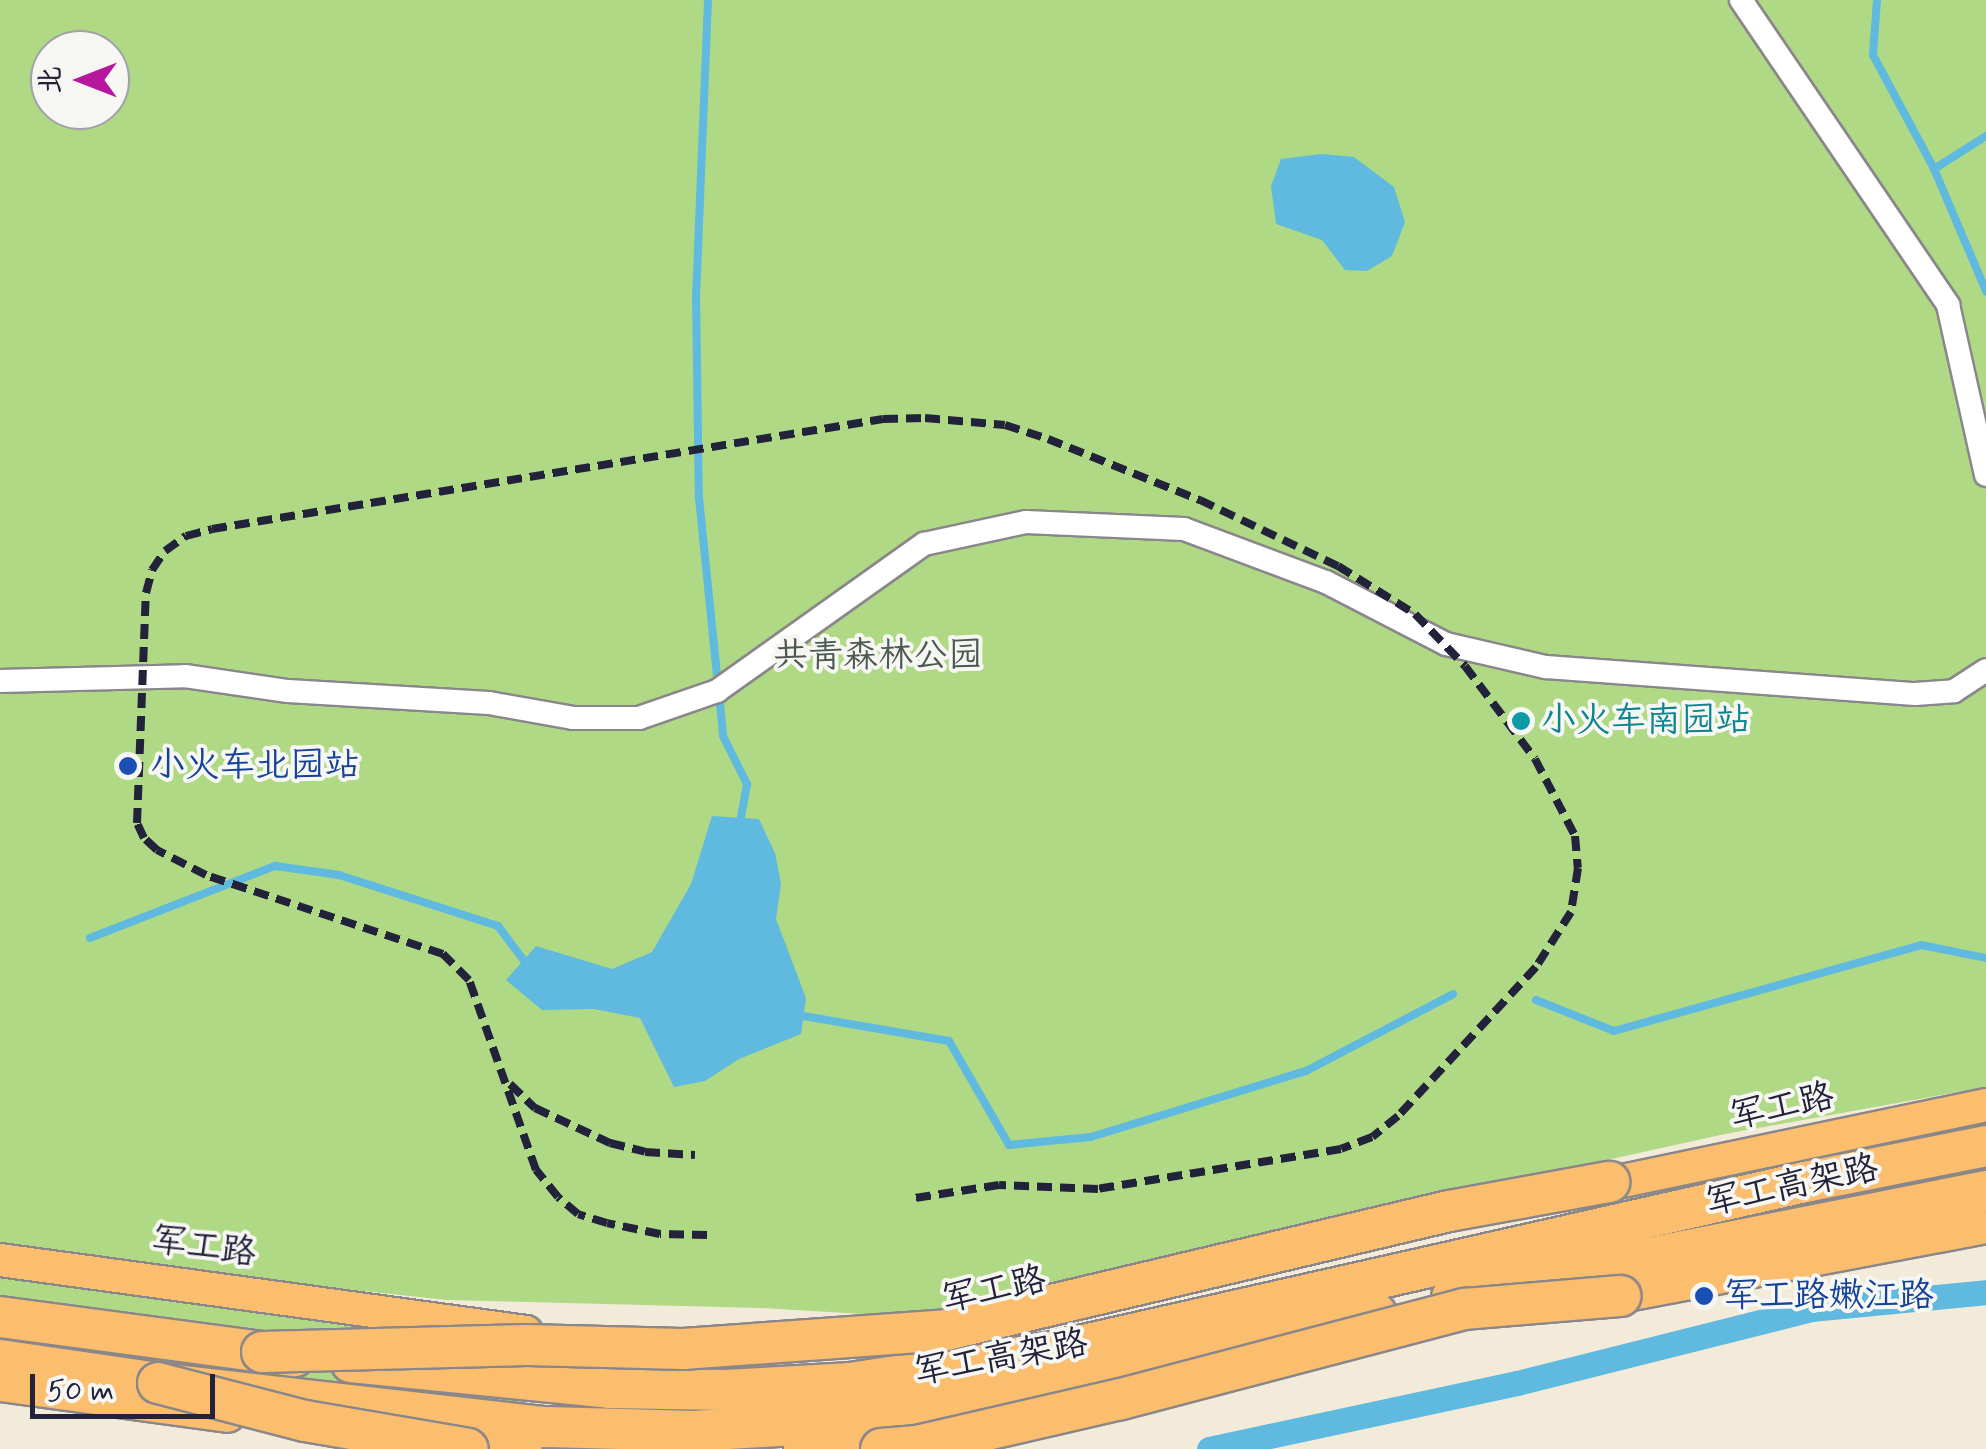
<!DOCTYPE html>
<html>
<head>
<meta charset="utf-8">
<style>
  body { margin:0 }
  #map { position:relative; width:1986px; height:1449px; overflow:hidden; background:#f2ebd9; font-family:Mynerve,"LXGW WenKai TC",sans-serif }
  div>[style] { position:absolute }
  .green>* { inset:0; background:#afd985; transform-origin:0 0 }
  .water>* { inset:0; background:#60b9de }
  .stream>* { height:8px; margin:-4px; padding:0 4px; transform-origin:4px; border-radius:4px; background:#60b9de }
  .canal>* { height:25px; margin:-12.5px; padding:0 12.5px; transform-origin:12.5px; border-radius:12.5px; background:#60b9de }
  .roads { filter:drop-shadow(2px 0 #8a868a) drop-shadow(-2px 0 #8a868a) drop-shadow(0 2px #8a868a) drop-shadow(0 -2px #8a868a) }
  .street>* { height:22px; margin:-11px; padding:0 11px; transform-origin:11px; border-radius:11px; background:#fff }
  .primary>* { height:32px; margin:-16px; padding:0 16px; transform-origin:16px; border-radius:16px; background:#fabe6e }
  .highway>* { height:40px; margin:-20px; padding:0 20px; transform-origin:20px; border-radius:20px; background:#fabe6e }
  .rail>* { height:8px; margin-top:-4px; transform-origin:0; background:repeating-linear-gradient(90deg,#22223b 0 15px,transparent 0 23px) }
  .bridges { filter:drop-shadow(2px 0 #8a868a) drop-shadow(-2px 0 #8a868a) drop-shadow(0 2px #8a868a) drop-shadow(0 -2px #8a868a) }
  .highway-bridge>* { height:40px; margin:-20px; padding:0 20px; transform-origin:20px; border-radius:20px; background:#fabe6e }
  .dots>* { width:28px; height:28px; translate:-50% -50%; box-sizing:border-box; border:5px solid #f6f6f2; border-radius:50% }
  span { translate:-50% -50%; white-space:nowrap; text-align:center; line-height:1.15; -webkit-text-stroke:8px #f6f6f2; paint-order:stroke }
  .park-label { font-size:35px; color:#4c5951 }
  .culture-label { font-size:35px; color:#0d838f }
  .left { translate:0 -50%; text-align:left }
  .transit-label { font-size:35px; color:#164399 }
  .street-label { font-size:35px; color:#22223b }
  .north { position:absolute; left:30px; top:30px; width:100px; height:100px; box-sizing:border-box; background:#f6f6f2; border:2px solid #a1a1a9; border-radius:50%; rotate:270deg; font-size:28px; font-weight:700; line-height:40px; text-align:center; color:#22223b }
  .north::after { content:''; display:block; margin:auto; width:35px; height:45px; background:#b5179e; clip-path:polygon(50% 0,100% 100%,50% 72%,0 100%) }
  .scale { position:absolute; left:30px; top:1374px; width:185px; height:45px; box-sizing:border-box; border:5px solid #22223b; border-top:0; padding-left:12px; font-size:30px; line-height:35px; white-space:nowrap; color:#22223b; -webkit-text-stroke:8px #f6f6f2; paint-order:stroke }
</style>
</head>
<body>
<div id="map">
  <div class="green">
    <i style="clip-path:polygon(evenodd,0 0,1986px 0,1986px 1087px,1725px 1134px,1272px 1234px,948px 1319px,761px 1308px,447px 1300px,85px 1261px,0 1247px,0 0,50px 50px,110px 50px,110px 110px,50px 110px,50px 50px)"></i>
    <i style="left:0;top:1277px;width:537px;height:74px;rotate:8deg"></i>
  </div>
  <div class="water">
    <i style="clip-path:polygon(1322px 154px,1354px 157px,1394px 187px,1405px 222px,1392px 256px,1367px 271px,1345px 270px,1322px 240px,1276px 224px,1271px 186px,1281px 159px)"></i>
    <i style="clip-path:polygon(712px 816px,759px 819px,775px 853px,781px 884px,776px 919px,806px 998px,801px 1034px,739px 1059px,705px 1081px,674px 1087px,640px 1018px,594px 1009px,542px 1010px,506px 980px,536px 946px,612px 969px,652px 952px,691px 884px)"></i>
  </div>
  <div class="stream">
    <i style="left:708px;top:0;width:293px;rotate:92.3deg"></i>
    <i style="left:696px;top:293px;width:205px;rotate:89.2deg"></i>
    <i style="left:699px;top:498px;width:239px;rotate:84.2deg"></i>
    <i style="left:723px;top:736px;width:54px;rotate:63.4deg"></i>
    <i style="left:747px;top:784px;width:45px;rotate:100.3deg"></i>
    <i style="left:1877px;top:0;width:55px;rotate:94.2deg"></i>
    <i style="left:1873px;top:55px;width:129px;rotate:61.8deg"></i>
    <i style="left:1934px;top:169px;width:133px;rotate:66.9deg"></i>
    <i style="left:1934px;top:169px;width:62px;rotate:-32.4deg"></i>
    <i style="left:90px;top:938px;width:199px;rotate:-21.3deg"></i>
    <i style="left:275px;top:866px;width:65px;rotate:8deg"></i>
    <i style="left:339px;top:875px;width:167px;rotate:17.8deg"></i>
    <i style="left:498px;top:926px;width:50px;rotate:53.1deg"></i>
    <i style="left:1536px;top:1000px;width:84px;rotate:21.7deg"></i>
    <i style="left:1614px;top:1031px;width:319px;rotate:-15.6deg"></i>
    <i style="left:1921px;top:945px;width:66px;rotate:11.3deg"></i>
    <i style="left:798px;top:1015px;width:153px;rotate:9.8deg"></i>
    <i style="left:949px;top:1041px;width:120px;rotate:60deg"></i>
    <i style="left:1009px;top:1145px;width:82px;rotate:-5.6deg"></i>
    <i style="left:1091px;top:1137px;width:225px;rotate:-17.1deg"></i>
    <i style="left:1306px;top:1071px;width:166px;rotate:-27.6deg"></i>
  </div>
  <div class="canal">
    <i style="left:1209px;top:1449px;width:315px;rotate:-12.1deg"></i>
    <i style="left:1517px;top:1383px;width:303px;rotate:-14.1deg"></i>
    <i style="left:1811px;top:1309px;width:176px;rotate:-5.5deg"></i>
  </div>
  <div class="roads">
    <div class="street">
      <i style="left:1741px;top:0;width:369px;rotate:55.8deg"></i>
      <i style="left:1948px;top:305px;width:174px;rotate:77.4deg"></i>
      <i style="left:0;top:681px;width:185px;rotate:-1.5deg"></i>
      <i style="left:185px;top:676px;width:104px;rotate:8.3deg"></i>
      <i style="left:288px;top:691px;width:201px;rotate:3.4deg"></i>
      <i style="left:489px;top:703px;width:85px;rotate:10.1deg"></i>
      <i style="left:573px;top:718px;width:66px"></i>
      <i style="left:639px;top:718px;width:83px;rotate:-19.1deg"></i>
      <i style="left:717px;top:691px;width:254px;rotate:-35.4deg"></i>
      <i style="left:924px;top:544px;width:104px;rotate:-12.2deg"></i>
      <i style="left:1026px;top:522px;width:158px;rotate:2.5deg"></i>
      <i style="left:1184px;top:529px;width:152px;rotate:20.5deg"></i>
      <i style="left:1326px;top:582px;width:135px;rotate:27.3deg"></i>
      <i style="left:1446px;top:644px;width:103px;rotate:13deg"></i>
      <i style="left:1546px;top:667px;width:370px;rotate:4.2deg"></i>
      <i style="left:1915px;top:694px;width:39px;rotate:-4deg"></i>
      <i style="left:1954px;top:691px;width:38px;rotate:-33deg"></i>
    </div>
    <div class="primary">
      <i style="left:1589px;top:1188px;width:406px;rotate:-11.8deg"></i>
      <i style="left:0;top:1260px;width:531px;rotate:7.79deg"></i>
      <i style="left:1595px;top:1301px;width:398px;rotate:-10.7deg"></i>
      <i style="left:0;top:1385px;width:230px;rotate:7.7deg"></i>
      <i style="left:446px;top:1441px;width:80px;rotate:5.7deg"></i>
      <i style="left:800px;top:1449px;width:106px;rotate:-6deg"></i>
    </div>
    <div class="highway">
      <i style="left:1452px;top:1297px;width:544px;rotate:-11.23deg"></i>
      <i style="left:0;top:1317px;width:297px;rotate:7.6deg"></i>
      <i style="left:0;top:1360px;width:160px;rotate:8.3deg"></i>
      <i style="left:158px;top:1383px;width:391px;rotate:6.5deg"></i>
      <i style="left:547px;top:1427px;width:146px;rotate:1.6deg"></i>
      <i style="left:693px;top:1431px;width:138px;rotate:-3.3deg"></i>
      <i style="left:831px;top:1423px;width:157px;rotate:-9.2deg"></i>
      <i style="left:986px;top:1398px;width:399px;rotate:-12.2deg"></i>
      <i style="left:351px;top:1362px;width:260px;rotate:5.7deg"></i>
      <i style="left:610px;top:1388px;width:116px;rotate:1deg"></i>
      <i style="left:726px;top:1390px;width:124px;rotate:-3.2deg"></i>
      <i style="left:850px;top:1383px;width:205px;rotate:-8.7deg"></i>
      <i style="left:1053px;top:1352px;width:771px;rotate:-12.74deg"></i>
      <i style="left:1805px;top:1182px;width:185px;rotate:-11.2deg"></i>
    </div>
  </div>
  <div class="rail">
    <i style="left:510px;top:1084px;width:35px;rotate:44deg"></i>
    <i style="left:535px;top:1108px;width:83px;rotate:25deg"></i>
    <i style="left:610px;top:1143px;width:36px;rotate:14deg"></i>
    <i style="left:645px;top:1152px;width:50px;rotate:3.4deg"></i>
    <i style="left:707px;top:1235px;width:47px;rotate:-178.8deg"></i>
    <i style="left:660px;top:1234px;width:54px;rotate:-168.3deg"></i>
    <i style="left:607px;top:1223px;width:30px;rotate:-163deg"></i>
    <i style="left:578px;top:1214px;width:26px;rotate:-140deg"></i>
    <i style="left:558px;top:1197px;width:35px;rotate:-129deg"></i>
    <i style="left:536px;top:1170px;width:201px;rotate:-109.4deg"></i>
    <i style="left:469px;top:980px;width:37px;rotate:-135deg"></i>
    <i style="left:443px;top:954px;width:250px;rotate:-161.6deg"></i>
    <i style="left:206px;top:875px;width:55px;rotate:-153deg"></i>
    <i style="left:157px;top:850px;width:18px;rotate:-137deg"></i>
    <i style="left:144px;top:838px;width:17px;rotate:-115deg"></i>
    <i style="left:137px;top:823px;width:230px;rotate:-87.8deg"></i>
    <i style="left:146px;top:593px;width:24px;rotate:-75deg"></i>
    <i style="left:152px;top:570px;width:23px;rotate:-56deg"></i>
    <i style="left:165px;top:551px;width:26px;rotate:-36deg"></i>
    <i style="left:186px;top:536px;width:27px;rotate:-15deg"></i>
    <i style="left:212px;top:529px;width:680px;rotate:-9.31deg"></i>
    <i style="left:883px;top:419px;width:42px;rotate:-1.4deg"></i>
    <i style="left:925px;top:418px;width:80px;rotate:5deg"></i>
    <i style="left:1005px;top:425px;width:45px;rotate:18deg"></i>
    <i style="left:1048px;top:439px;width:164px;rotate:21.9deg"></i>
    <i style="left:1200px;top:500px;width:153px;rotate:25.6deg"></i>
    <i style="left:1338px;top:566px;width:91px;rotate:31.9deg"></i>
    <i style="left:1415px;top:614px;width:72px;rotate:46.1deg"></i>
    <i style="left:1465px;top:666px;width:116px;rotate:53deg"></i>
    <i style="left:1535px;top:759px;width:87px;rotate:62.5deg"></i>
    <i style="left:1575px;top:836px;width:32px;rotate:85deg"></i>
    <i style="left:1578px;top:868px;width:45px;rotate:99deg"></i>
    <i style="left:1571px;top:912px;width:65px;rotate:122.5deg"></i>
    <i style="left:1536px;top:967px;width:203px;rotate:132.8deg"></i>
    <i style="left:1398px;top:1116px;width:33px;rotate:141deg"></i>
    <i style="left:1372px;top:1137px;width:33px;rotate:159deg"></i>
    <i style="left:1341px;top:1149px;width:246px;rotate:170.7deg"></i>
    <i style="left:1098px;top:1189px;width:99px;rotate:-177.7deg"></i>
    <i style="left:999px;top:1185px;width:85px;rotate:171.2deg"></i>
  </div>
  <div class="bridges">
    <div class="highway-bridge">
      <i style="left:262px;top:1352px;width:265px;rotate:-1.5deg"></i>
      <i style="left:527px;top:1345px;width:156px;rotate:1.5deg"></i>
      <i style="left:683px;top:1349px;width:264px;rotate:-4.1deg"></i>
      <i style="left:946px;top:1330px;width:517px;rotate:-13.31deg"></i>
      <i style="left:1449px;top:1211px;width:163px;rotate:-10.3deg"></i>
      <i style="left:158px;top:1383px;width:152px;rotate:14.5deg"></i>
      <i style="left:305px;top:1421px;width:165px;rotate:9.7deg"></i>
      <i style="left:881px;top:1449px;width:36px;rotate:-5deg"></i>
      <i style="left:917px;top:1446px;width:209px;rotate:-13deg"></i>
      <i style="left:1121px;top:1399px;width:356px;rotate:-14.7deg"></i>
      <i style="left:1465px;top:1309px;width:156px;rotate:-4.8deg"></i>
    </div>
  </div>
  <div class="dots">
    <i style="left:1521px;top:721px;background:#0f9aa8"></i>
    <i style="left:128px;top:766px;background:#1a4fb4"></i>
    <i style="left:1704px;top:1296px;background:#1a4fb4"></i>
  </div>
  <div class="park-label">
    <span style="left:878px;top:656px">共青森林公园</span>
  </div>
  <div class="culture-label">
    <span class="left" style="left:1541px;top:721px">小火车南园站</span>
  </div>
  <div class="transit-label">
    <span class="left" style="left:150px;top:766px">小火车北园站</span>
    <span class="left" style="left:1724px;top:1296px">军工路嫩江路</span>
  </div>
  <div class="street-label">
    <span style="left:1782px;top:1107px;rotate:-12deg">军工路</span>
    <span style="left:1792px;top:1186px;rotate:-12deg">军工高架路</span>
    <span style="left:204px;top:1247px;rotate:8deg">军工路</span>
    <span style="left:994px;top:1290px;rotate:-12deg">军工路</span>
    <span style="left:1001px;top:1358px;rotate:-10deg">军工高架路</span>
  </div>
  <div class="north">北</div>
  <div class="scale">50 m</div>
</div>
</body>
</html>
